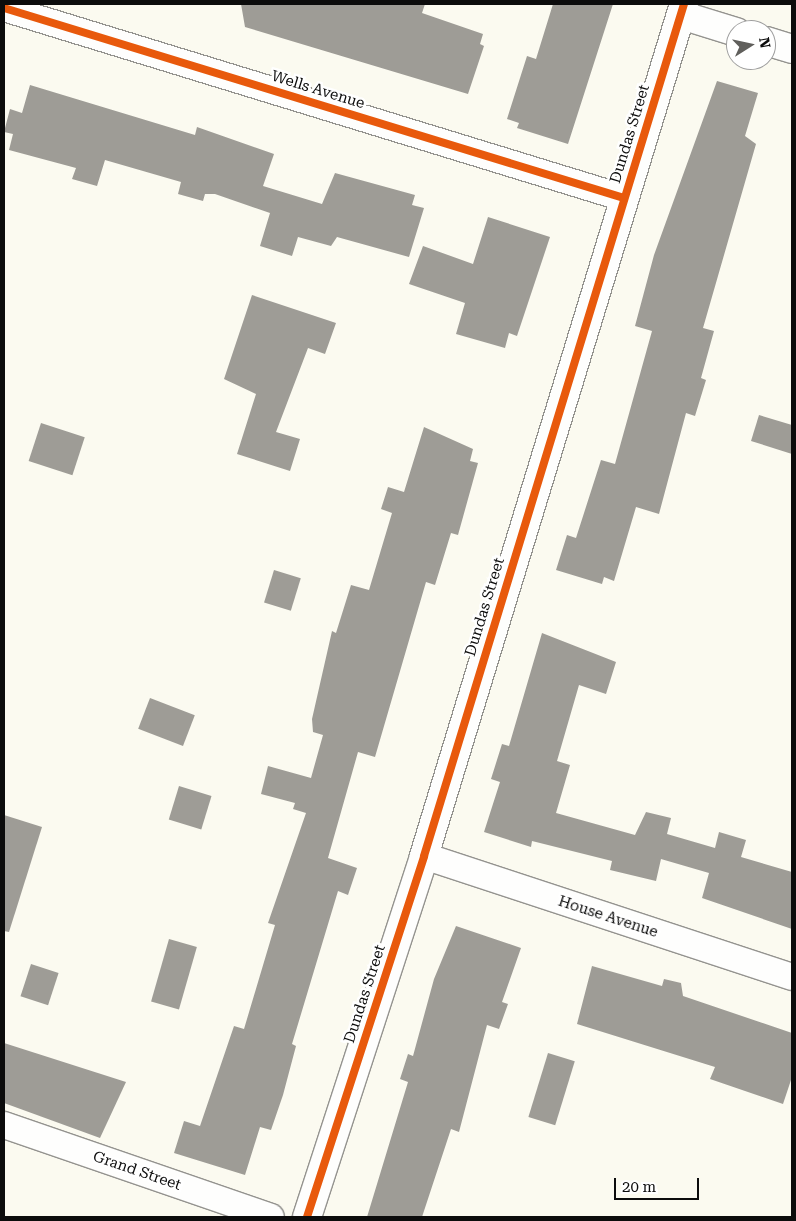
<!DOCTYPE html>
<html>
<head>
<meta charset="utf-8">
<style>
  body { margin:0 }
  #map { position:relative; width:796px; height:1221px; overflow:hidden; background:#fbfaf0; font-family:"Roboto Serif",serif }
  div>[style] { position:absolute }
  .building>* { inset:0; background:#9e9c96; transform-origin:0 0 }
  .roads { filter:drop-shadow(1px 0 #94938f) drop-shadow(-1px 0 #94938f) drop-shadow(0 1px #94938f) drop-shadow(0 -1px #94938f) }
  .minor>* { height:26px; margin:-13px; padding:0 13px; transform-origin:13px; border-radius:13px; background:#fefefd }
  .tertiary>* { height:28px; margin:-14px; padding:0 14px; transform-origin:14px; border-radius:14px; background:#fefefd }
  .cycleway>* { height:8px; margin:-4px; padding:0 4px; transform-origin:4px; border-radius:4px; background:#e8590c }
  span { translate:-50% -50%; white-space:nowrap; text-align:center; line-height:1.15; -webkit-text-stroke:5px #fff; paint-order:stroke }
  .street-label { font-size:15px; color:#0c0c0c }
  .frame { position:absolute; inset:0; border:5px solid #0c0c0c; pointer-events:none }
  .north { position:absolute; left:726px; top:20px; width:50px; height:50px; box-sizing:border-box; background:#fff; border:1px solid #9e9e9e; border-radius:50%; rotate:80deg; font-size:14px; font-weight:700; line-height:20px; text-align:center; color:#0c0c0c }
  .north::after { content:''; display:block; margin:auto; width:18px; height:22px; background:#605f5c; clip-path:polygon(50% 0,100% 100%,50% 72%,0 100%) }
  .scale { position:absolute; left:614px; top:1178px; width:85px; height:22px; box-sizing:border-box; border:2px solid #0c0c0c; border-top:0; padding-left:6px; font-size:15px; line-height:18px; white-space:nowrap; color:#0c0c0c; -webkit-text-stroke:4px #fff; paint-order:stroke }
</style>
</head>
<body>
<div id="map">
  <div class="building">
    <i style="clip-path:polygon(241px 4px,425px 4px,422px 13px,483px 34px,480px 44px,484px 46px,468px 94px,245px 27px)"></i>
    <i style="clip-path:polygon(553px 4px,613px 4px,568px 144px,517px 128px,519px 123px,507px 119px,527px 56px,536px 59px)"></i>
    <i style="clip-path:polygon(717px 81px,758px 93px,745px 136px,756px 144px,703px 328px,714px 331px,701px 378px,706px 380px,695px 416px,686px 413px,659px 514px,636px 507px,614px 581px,604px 577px,602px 584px,556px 570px,567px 535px,576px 538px,601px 460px,615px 464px,652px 331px,635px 326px,654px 255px)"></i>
    <i style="clip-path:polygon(30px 85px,195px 135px,197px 127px,274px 154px,263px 186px,322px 204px,335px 173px,415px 195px,412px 205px,424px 208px,409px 257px,337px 237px,331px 246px,298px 237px,292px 256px,260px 246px,270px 213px,215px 194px,205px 194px,203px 201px,178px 194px,181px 182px,105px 160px,97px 186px,72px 179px,76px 168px,9px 150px,13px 134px,4px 132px,10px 109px,22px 113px)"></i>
    <i style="clip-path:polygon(488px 217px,550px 237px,517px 336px,509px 333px,505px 348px,456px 334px,465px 303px,409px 284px,423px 246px,473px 264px)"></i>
    <i style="clip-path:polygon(252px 295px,336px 323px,325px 354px,308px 348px,276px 432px,300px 439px,290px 471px,237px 454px,256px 394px,224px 379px)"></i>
    <i style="clip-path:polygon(759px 415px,792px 425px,792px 454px,751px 441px)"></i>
    <i style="left:41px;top:423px;width:46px;height:40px;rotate:18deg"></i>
    <i style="clip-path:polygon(424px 427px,473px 449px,470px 461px,478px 463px,458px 535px,451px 533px,435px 585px,426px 582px,375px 757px,358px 752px,328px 858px,357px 868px,348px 895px,338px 891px,292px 1044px,296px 1046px,283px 1095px,271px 1130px,260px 1127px,245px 1175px,174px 1153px,184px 1121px,200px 1126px,234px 1026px,244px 1029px,275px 925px,268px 923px,306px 813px,293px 809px,295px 803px,261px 794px,268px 766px,311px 778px,323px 735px,313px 732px,312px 719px,332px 631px,336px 633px,351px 585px,369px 590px,392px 513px,381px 509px,388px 487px,404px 492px)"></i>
    <i style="left:274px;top:570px;width:28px;height:34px;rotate:17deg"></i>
    <i style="clip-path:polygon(542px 633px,616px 662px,606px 694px,579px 685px,557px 761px,570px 765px,556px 813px,635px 835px,646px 812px,671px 818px,667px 834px,715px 848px,719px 832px,746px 840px,741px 857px,792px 872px,792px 929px,702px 898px,709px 873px,661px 859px,656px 881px,610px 870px,612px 861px,532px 841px,531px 847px,484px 832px,500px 782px,491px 779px,502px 744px,509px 746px)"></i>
    <i style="left:150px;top:698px;width:48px;height:33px;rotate:21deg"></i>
    <i style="left:179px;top:786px;width:34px;height:35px;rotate:17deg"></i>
    <i style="clip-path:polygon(4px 815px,42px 827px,9px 932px,4px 931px)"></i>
    <i style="clip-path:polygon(456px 926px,521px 948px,502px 1002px,508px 1004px,499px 1029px,487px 1025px,459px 1132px,451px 1129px,422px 1217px,367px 1217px,408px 1082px,400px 1079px,408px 1054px,413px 1056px,434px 979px)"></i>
    <i style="left:169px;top:939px;width:29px;height:65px;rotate:16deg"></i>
    <i style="left:31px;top:964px;width:29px;height:34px;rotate:18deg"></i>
    <i style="clip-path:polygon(592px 966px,662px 986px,664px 979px,681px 983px,683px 996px,792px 1033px,792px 1077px,783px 1104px,710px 1079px,715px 1067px,577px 1024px)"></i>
    <i style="clip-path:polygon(4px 1043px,126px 1082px,100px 1138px,4px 1103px)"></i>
    <i style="left:548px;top:1053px;width:28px;height:67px;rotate:17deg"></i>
  </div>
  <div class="roads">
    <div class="minor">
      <i style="left:4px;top:8px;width:648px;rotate:17.04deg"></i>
      <i style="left:424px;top:856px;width:387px;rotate:18.2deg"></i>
      <i style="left:4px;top:1125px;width:282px;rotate:19deg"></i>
    </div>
    <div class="tertiary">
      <i style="left:681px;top:15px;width:58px;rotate:17.2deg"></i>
      <i style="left:766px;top:41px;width:27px;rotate:17deg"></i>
      <i style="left:307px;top:1217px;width:379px;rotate:-72deg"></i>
      <i style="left:424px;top:856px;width:891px;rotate:-73.03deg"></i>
    </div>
  </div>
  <div class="cycleway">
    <i style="left:4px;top:8px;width:648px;rotate:17.04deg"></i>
    <i style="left:307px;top:1217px;width:379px;rotate:-72deg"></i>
    <i style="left:424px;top:856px;width:891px;rotate:-73.03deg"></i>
  </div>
  <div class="street-label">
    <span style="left:318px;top:90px;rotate:17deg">Wells Avenue</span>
    <span style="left:630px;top:134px;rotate:-73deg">Dundas Street</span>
    <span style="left:485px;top:607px;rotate:-73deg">Dundas Street</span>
    <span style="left:608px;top:917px;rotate:18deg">House Avenue</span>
    <span style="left:365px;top:994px;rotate:-72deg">Dundas Street</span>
    <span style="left:137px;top:1171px;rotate:19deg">Grand Street</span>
  </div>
  <div class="frame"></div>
  <div class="north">N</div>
  <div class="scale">20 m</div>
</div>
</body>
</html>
